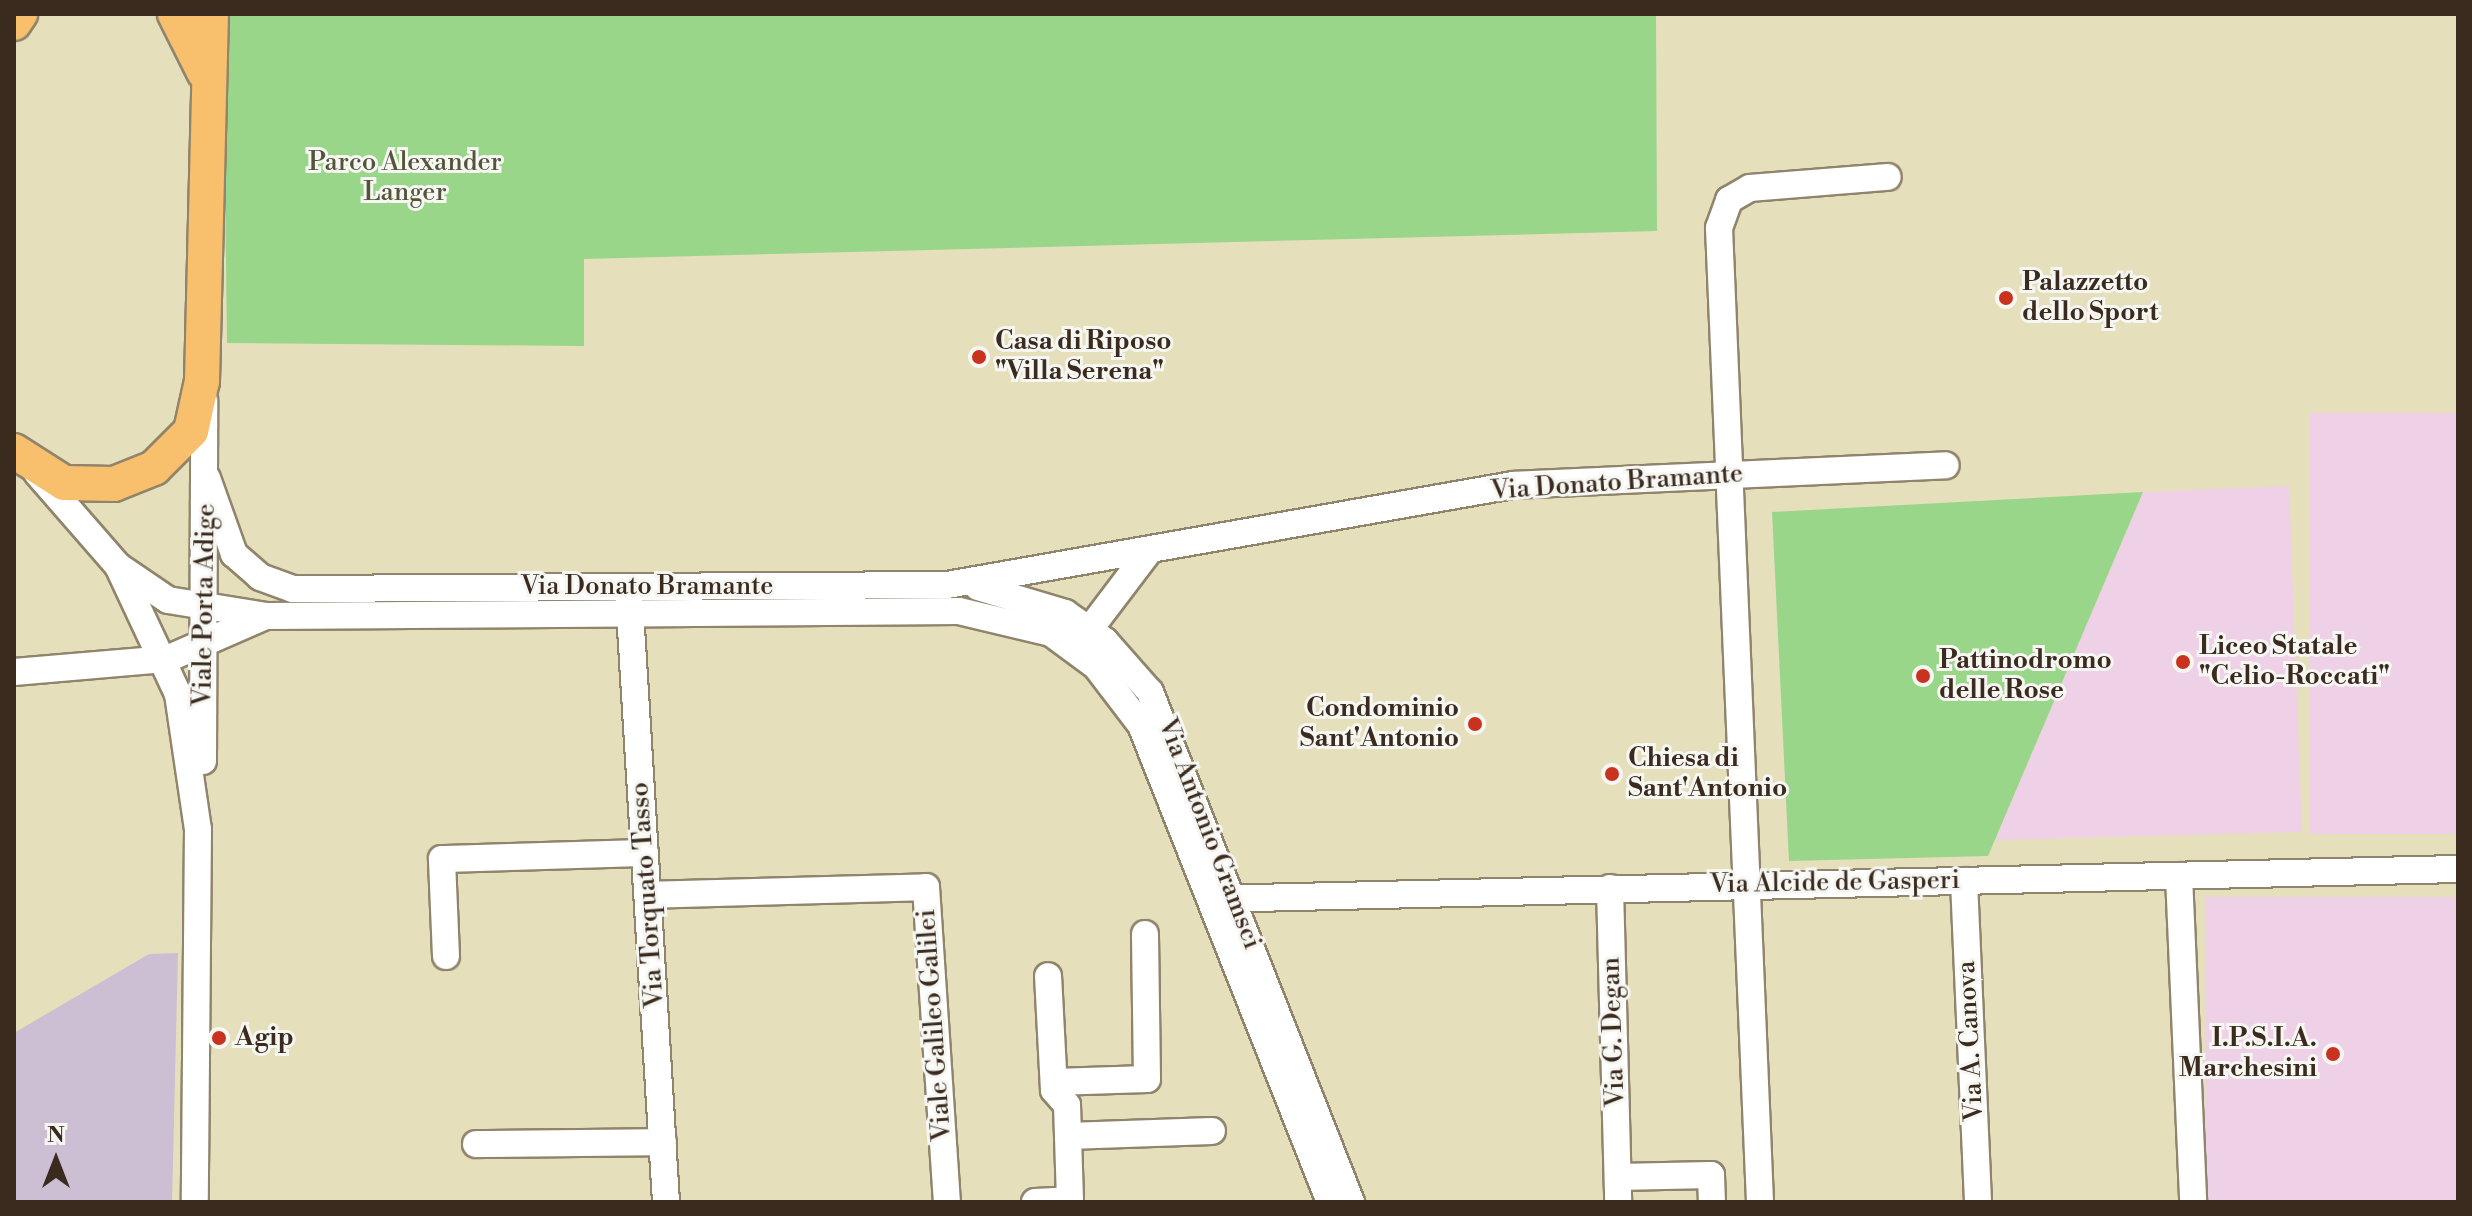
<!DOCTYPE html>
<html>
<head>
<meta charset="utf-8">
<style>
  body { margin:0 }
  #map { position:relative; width:2472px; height:1216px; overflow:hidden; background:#e6dfbb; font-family:"Libre Bodoni",serif }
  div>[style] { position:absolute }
  .built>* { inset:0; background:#eed0e7; transform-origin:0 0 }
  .industrial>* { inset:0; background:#ccbed3 }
  .green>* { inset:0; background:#99d68a }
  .roads { filter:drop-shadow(2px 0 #90846c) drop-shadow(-2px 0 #90846c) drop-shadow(0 2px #90846c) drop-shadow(0 -2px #90846c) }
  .minor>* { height:26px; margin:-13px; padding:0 13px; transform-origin:13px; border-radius:13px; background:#fff }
  .major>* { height:34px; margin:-17px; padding:0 17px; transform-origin:17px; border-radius:17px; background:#f8bf6c }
  .dots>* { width:22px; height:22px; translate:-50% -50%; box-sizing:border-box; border:4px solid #f6f6f2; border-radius:50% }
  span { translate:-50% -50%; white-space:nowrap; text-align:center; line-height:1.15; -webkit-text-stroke:6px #f6f6f2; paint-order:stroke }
  .park-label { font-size:26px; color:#525539 }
  .poi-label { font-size:26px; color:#3b2a1e; font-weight:700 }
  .left { translate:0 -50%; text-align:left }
  .right { translate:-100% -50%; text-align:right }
  .street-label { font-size:26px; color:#3b2a1e }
  .frame { position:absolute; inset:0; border:16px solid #3b2a1e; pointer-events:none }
  .north { position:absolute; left:16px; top:1120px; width:80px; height:80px; -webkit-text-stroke:6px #f6f6f2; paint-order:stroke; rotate:0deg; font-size:22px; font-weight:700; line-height:32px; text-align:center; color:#3b2a1e }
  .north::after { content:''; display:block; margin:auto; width:28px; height:36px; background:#3b2a1e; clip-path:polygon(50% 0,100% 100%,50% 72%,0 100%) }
</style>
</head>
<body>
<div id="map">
  <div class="built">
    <i style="left:2458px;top:413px;width:421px;height:148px;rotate:90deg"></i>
    <i style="clip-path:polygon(2289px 486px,2302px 832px,1995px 840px,2143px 492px)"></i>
    <i style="left:2458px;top:897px;width:305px;height:253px;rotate:90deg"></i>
  </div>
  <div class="industrial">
    <i style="clip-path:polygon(178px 953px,172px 1202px,14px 1202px,14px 1033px,149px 954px)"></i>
  </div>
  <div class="green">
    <i style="clip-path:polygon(223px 14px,1663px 14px,1656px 15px,1657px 231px,584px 259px,584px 346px,227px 343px)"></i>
    <i style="clip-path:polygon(2143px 492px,1988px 856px,1789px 861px,1772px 512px)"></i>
  </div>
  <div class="roads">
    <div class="minor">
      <i style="left:37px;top:473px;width:123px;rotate:48.9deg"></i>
      <i style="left:118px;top:566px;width:141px;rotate:64.9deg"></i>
      <i style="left:178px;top:694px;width:136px;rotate:81.6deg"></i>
      <i style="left:198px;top:829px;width:373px;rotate:90.5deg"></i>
      <i style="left:207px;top:478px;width:81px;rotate:70.4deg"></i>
      <i style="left:234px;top:554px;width:35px;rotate:41deg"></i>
      <i style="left:260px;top:577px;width:35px;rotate:20deg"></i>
      <i style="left:293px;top:589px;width:654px;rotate:-0.35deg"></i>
      <i style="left:947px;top:585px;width:575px;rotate:-10.02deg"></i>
      <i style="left:1513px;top:485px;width:433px;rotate:-2.6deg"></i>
      <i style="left:118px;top:566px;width:60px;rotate:34.2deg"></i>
      <i style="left:168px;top:600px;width:100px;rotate:9.2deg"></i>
      <i style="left:267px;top:616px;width:692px;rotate:-0.41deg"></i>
      <i style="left:959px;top:611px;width:95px;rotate:13.4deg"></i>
      <i style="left:1051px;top:633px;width:56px;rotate:36.3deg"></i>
      <i style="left:1096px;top:666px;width:74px;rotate:52.7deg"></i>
      <i style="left:1141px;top:725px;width:513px;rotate:68.39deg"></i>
      <i style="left:978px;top:587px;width:91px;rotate:16.6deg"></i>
      <i style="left:1065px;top:613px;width:49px;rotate:35deg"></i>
      <i style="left:1105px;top:641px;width:68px;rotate:48.6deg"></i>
      <i style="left:1150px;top:692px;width:548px;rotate:68.49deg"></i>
      <i style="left:629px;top:595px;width:608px;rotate:86.51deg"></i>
      <i style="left:1080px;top:642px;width:114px;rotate:-52.8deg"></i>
      <i style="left:14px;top:672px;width:154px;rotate:-4.9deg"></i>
      <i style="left:167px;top:659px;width:105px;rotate:-23.6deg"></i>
      <i style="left:203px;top:761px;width:360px;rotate:-89.8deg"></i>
      <i style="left:2179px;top:876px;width:326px;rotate:87.5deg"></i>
      <i style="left:1964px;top:881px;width:321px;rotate:87.5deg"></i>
      <i style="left:1610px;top:888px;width:314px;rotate:88.5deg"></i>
      <i style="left:648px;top:895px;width:278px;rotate:-1.6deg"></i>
      <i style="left:926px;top:887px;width:316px;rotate:86.2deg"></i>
      <i style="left:1212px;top:899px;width:1246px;rotate:-1.38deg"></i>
      <i style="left:446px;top:956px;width:97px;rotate:-92.4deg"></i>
      <i style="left:442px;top:859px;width:203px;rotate:-1.7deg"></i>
      <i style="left:1054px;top:1082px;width:93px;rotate:-1.8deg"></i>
      <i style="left:1147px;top:1079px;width:145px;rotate:-90.8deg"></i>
      <i style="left:1068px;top:1136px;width:144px;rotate:-2deg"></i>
      <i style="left:476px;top:1144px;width:187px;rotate:-0.6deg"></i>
      <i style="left:1618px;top:1177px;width:93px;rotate:-1.2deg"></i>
      <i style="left:1711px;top:1175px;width:27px;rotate:88deg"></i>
      <i style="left:1035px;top:1202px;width:35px;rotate:-3deg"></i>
      <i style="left:1070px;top:1200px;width:95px;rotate:-91.8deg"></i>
      <i style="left:1067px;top:1105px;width:20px;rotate:-131deg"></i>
      <i style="left:1054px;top:1090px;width:114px;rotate:-93deg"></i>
      <i style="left:1760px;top:1202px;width:975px;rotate:-92.41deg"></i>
      <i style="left:1719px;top:228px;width:30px;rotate:-70deg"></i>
      <i style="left:1729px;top:200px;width:24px;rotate:-30deg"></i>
      <i style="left:1750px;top:188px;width:138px;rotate:-4.6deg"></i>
    </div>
    <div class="major">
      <i style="left:175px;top:14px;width:65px;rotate:63.4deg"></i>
      <i style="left:14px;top:23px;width:11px;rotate:-56deg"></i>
      <i style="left:14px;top:451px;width:59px;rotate:32.6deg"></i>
      <i style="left:64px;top:483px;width:50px;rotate:1.1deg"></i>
      <i style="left:114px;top:484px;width:43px;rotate:-21.8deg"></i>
      <i style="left:154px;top:468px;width:52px;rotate:-45deg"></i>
      <i style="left:191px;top:431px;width:51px;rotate:-77.6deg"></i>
      <i style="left:202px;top:381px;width:367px;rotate:-88.6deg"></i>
    </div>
  </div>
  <div class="dots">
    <i style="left:2006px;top:298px;background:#c8321e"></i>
    <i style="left:979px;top:357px;background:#c8321e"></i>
    <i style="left:2183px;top:662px;background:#c8321e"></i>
    <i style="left:1923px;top:676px;background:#c8321e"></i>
    <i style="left:1475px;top:724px;background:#c8321e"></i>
    <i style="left:1612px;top:774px;background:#c8321e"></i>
    <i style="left:219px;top:1038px;background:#c8321e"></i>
    <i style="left:2333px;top:1054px;background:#c8321e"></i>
  </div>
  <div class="park-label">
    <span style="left:405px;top:178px">Parco Alexander<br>Langer</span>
  </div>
  <div class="poi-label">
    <span class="left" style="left:2022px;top:298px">Palazzetto<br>dello Sport</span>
    <span class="left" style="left:995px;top:357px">Casa di Riposo<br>"Villa Serena"</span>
    <span class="left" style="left:2199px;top:662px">Liceo Statale<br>"Celio-Roccati"</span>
    <span class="left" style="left:1939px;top:676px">Pattinodromo<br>delle Rose</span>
    <span class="right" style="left:1459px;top:724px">Condominio<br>Sant'Antonio</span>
    <span class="left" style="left:1628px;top:774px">Chiesa di<br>Sant'Antonio</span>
    <span class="left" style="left:235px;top:1038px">Agip</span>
    <span class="right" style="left:2317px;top:1054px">I.P.S.I.A.<br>Marchesini</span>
  </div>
  <div class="street-label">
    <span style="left:1617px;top:483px;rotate:-4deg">Via Donato Bramante</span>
    <span style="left:647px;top:587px">Via Donato Bramante</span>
    <span style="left:205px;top:605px;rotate:-89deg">Viale Porta Adige</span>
    <span style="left:1209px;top:834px;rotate:69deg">Via Antonio Gramsci</span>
    <span style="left:1835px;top:883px;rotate:-1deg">Via Alcide de Gasperi</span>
    <span style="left:648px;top:895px;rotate:-94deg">Via Torquato Tasso</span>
    <span style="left:935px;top:1025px;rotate:-94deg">Viale Galileo Galilei</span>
    <span style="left:1614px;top:1032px;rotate:-92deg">Via G. Degan</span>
    <span style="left:1971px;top:1041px;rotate:-93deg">Via A. Canova</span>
  </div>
  <div class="frame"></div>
  <div class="north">N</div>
</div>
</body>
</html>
